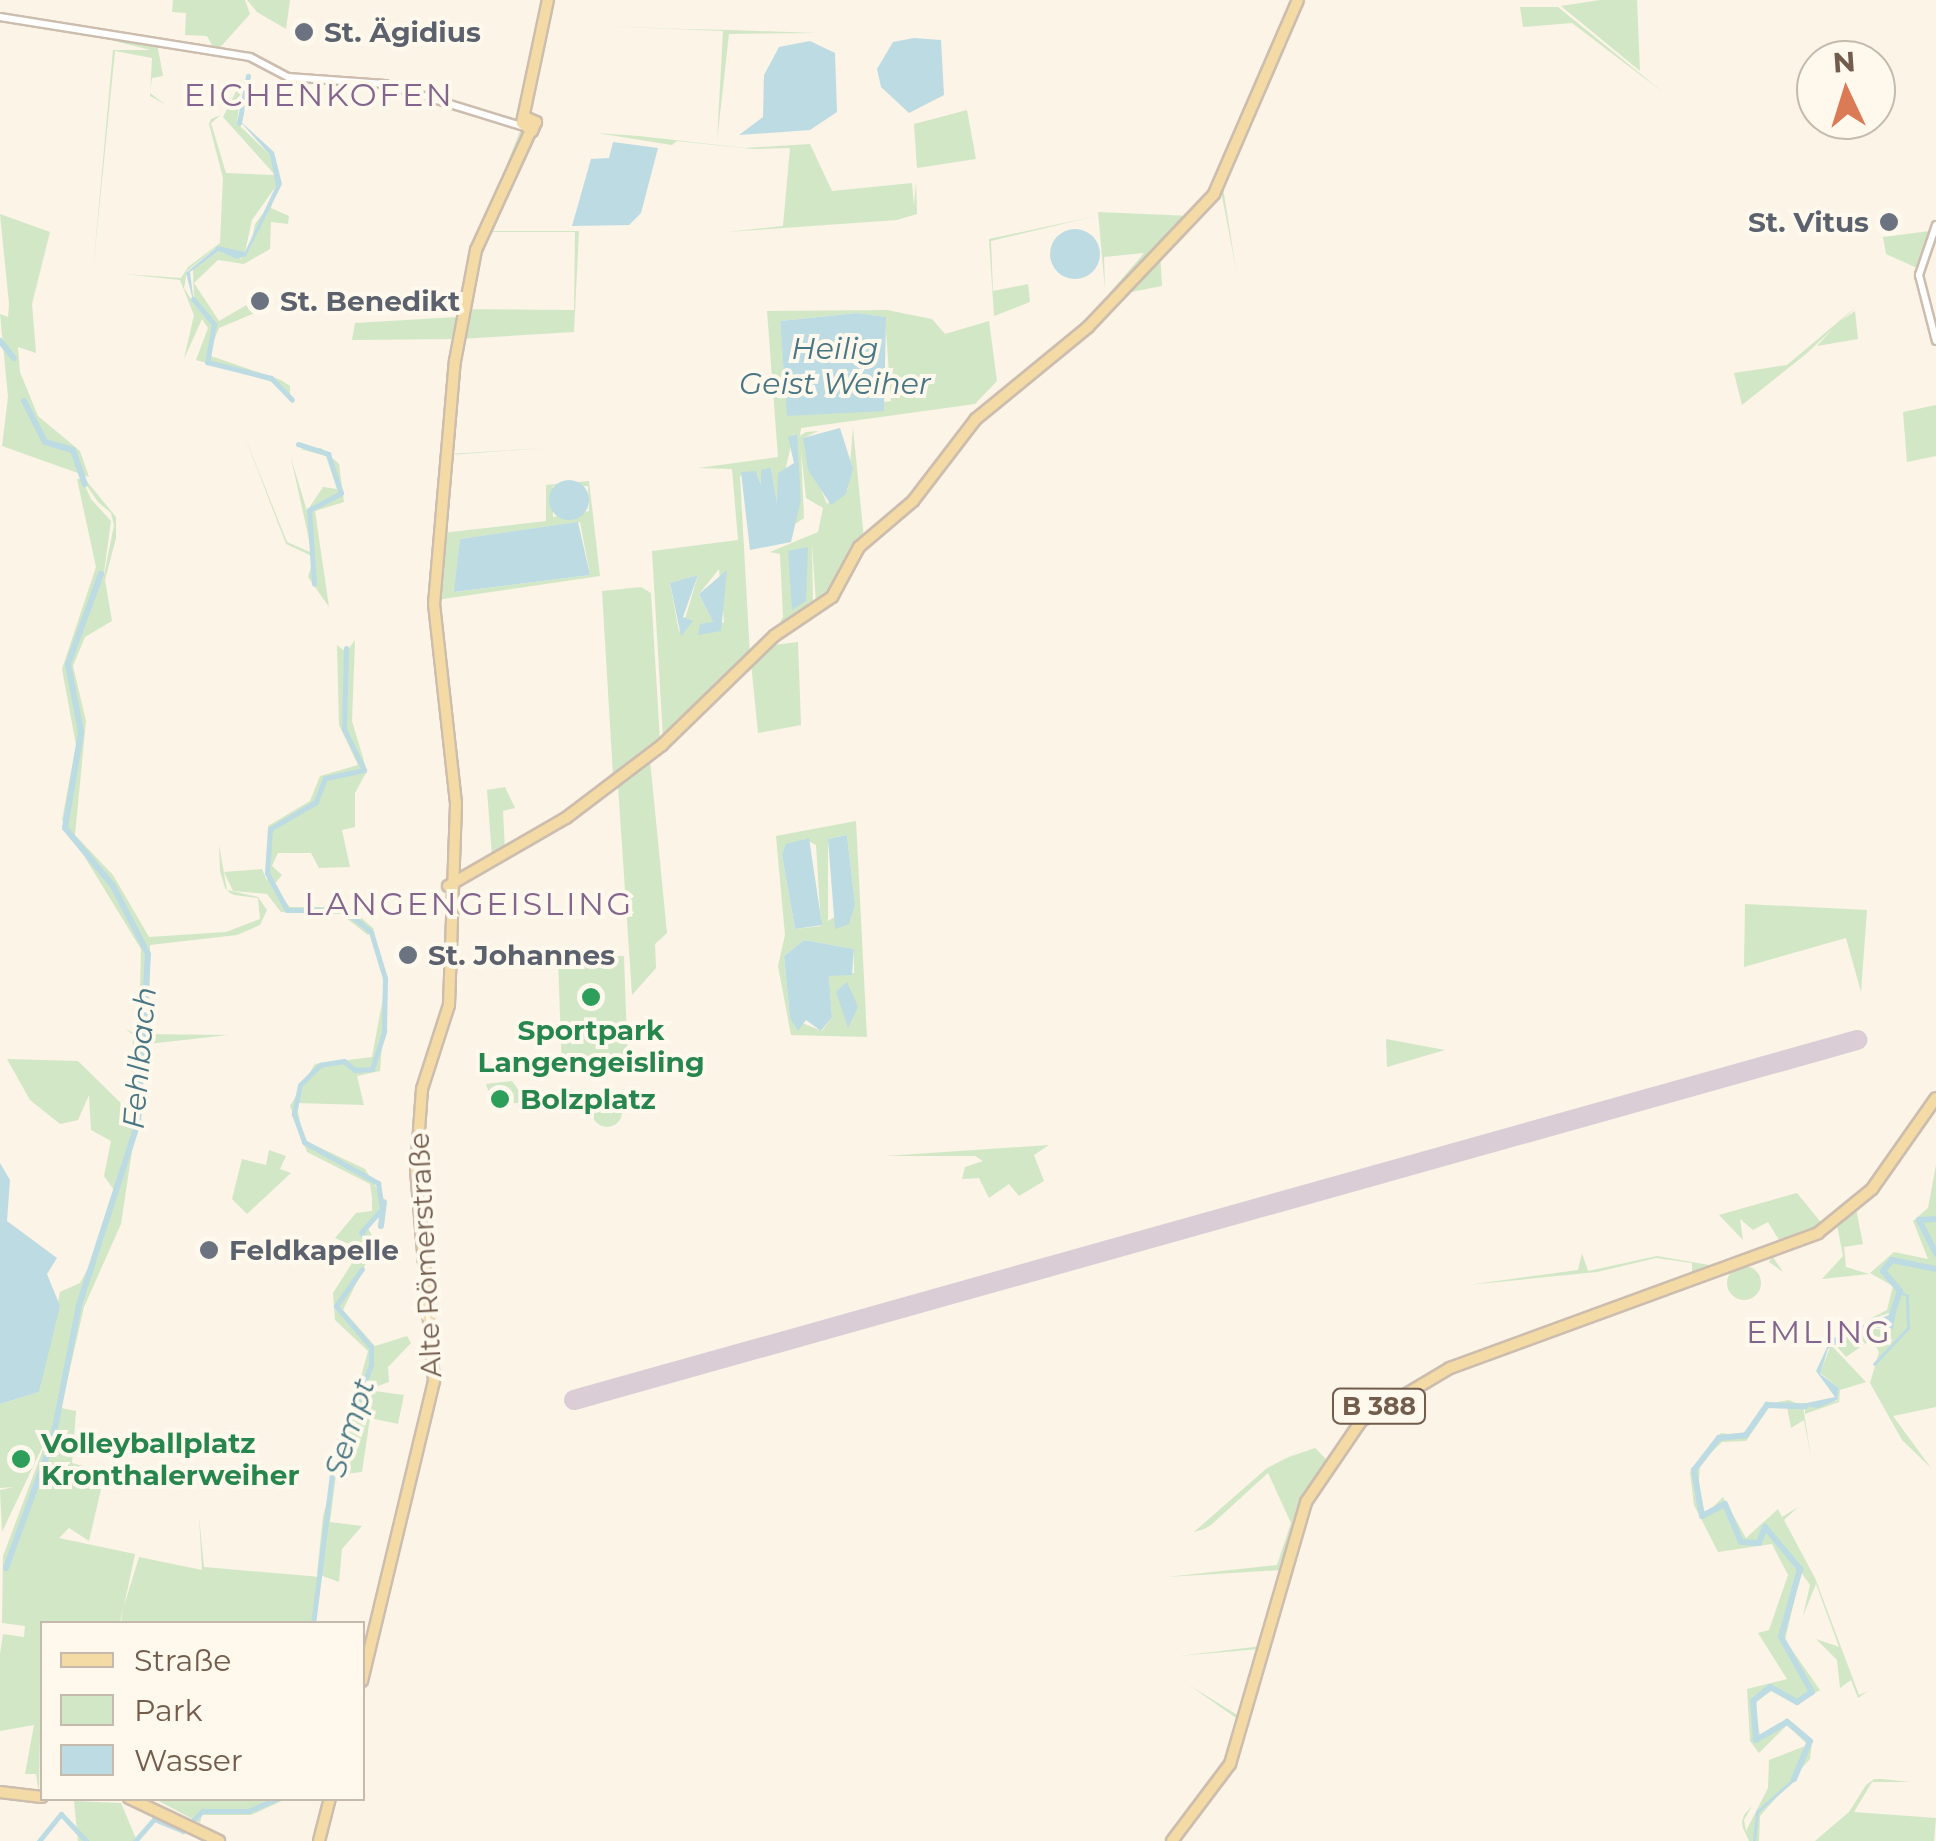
<!DOCTYPE html>
<html>
<head>
<meta charset="utf-8">
<style>
  body { margin:0 }
  #map { position:relative; width:1936px; height:1841px; overflow:hidden; background:#fbf4e7; font-family:Montserrat,sans-serif }
  div>[style] { position:absolute }
  .green>* { inset:0; background:#d2e7c6; transform-origin:0 0 }
  .round { border-radius:50% }
  .water>* { inset:0; background:#bddbe3 }
  .stream>* { height:2.5px; margin:-1.25px; padding:0 1.25px; transform-origin:1.25px; border-radius:1.25px; background:#bddbe3 }
  .canal>* { height:5px; margin:-2.5px; padding:0 2.5px; transform-origin:2.5px; border-radius:2.5px; background:#bddbe3 }
  .river>* { height:6px; margin:-3px; padding:0 3px; transform-origin:3px; border-radius:3px; background:#bddbe3 }
  .runway>* { height:20px; margin:-10px; padding:0 10px; transform-origin:10px; border-radius:10px; background:#dacdd6 }
  .roads { filter:drop-shadow(2px 0 #ccbdae) drop-shadow(-2px 0 #ccbdae) drop-shadow(0 2px #ccbdae) drop-shadow(0 -2px #ccbdae) }
  .minor>* { height:6px; margin:-3px; padding:0 3px; transform-origin:3px; border-radius:3px; background:#fff }
  .major>* { height:10px; margin:-5px; padding:0 5px; transform-origin:5px; border-radius:5px; background:#f4dba5 }
  .dots>* { width:28px; height:28px; translate:-50% -50%; box-sizing:border-box; border:5px solid #fef8ed; border-radius:50% }
  span { translate:-50% -50%; white-space:nowrap; text-align:center; line-height:1.15; -webkit-text-stroke:8px #fef8ed; paint-order:stroke }
  .shield-label span { padding:2px 8px; background:#fef8ed; border:2px solid; border-radius:8px; -webkit-text-stroke-width:0 }
  .shield-label { font-size:25px; color:#725d4d; font-weight:700 }
  .worship-label { font-size:28px; color:#5b616d; font-weight:700 }
  .left { translate:0 -50%; text-align:left }
  .right { translate:-100% -50%; text-align:right }
  .leisure-label { font-size:28px; color:#27864d; font-weight:700 }
  .street-label { font-size:28px; color:#725d4d }
  .water-label { font-size:30px; color:#487684; font-style:italic }
  .quarter-label { font-size:32px; color:#83658e; letter-spacing:2.5px }
  .legend { position:absolute; left:40px; top:1621px; width:325px; height:180px; box-sizing:border-box; background:#fef8ed; border:2px solid #c6baad; margin:0; padding:12px 18px; list-style:none; font-size:30px; color:#725d4d }
  .legend li { display:flex; align-items:center; gap:20px; height:50px }
  .legend b { width:50px; border:2px solid #c6baad }
  .north { position:absolute; left:1796px; top:40px; width:100px; height:100px; box-sizing:border-box; background:#fef8ed; border:2px solid #c6baad; border-radius:50%; rotate:356deg; font-size:28px; font-weight:700; line-height:40px; text-align:center; color:#725d4d }
  .north::after { content:''; display:block; margin:auto; width:35px; height:45px; background:#db7b56; clip-path:polygon(50% 0,100% 100%,50% 72%,0 100%) }
</style>
</head>
<body>
<div id="map">
  <div class="green">
    <i style="clip-path:polygon(173px 0,245px 0,250px 14px,216px 52px,207px 36px,185px 35px,186px 13px,172px 12px)"></i>
    <i style="clip-path:polygon(247px 0,290px 0,286px 29px,257px 12px)"></i>
    <i style="clip-path:polygon(1637px 0,1640px 71px,1561px 6px,1600px 0)"></i>
    <i style="clip-path:polygon(1520px 7px,1558px 7px,1664px 93px,1572px 23px,1523px 27px)"></i>
    <i style="clip-path:polygon(604px 26px,684px 29px,730px 30px,816px 33px,729px 34px,717px 141px,723px 31px)"></i>
    <i style="clip-path:polygon(114px 41px,157px 43px,163px 76px,152px 78px,150px 93px,166px 105px,150px 96px,152px 58px,115px 51px,93px 270px,113px 50px,151px 50px)"></i>
    <i style="clip-path:polygon(242px 80px,237px 123px,270px 155px,277px 172px,276px 186px,252px 220px,245px 252px,215px 248px,187px 271px,184px 288px,194px 304px,193px 269px,221px 250px,241px 259px,250px 248px,255px 224px,273px 200px,271px 208px,289px 216px,288px 224px,271px 222px,270px 249px,244px 264px,218px 260px,194px 283px,219px 321px,269px 292px,274px 305px,219px 328px,208px 355px,281px 380px,290px 386px,290px 400px,279px 384px,196px 360px,208px 328px,202px 319px,184px 359px,194px 315px,180px 280px,124px 274px,181px 278px,188px 267px,220px 243px,223px 178px,209px 124px,211px 119px,221px 115px,211px 123px,226px 173px,275px 175px,223px 117px)"></i>
    <i style="clip-path:polygon(377px 85px,408px 92px,452px 110px,516px 124px,523px 132px,520px 152px,473px 255px,455px 339px,352px 340px,355px 323px,457px 317px,476px 243px,520px 131px,514px 127px,453px 111px)"></i>
    <i style="clip-path:polygon(967px 110px,976px 159px,917px 168px,914px 124px)"></i>
    <i style="clip-path:polygon(1249px 127px,1223px 188px,1236px 269px,1221px 191px,1160px 251px,1162px 286px,1116px 295px,1223px 188px)"></i>
    <i style="clip-path:polygon(597px 133px,639px 136px,745px 148px,810px 144px,832px 191px,912px 183px,914px 205px,916px 182px,917px 214px,897px 220px,727px 232px,783px 226px,790px 148px,752px 149px,677px 141px,672px 145px)"></i>
    <i style="clip-path:polygon(1098px 212px,1191px 216px,1107px 296px,1144px 253px,1104px 257px,1105px 290px)"></i>
    <i style="clip-path:polygon(0 214px,50px 232px,32px 304px,36px 353px,18px 347px,20px 372px,38px 416px,80px 451px,89px 477px,2px 446px,8px 397px,0 314px,8px 317px,9px 304px)"></i>
    <i style="clip-path:polygon(1096px 216px,991px 241px,993px 291px,1028px 284px,1030px 302px,994px 316px,989px 239px)"></i>
    <i style="clip-path:polygon(evenodd,486px 231px,579px 231px,574px 332px,460px 339px,486px 231px,486px 232px,575px 232px,574px 310px,465px 309px,486px 232px)"></i>
    <i style="clip-path:polygon(1930px 231px,1917px 268px,1886px 254px,1883px 237px)"></i>
    <i style="clip-path:polygon(1857px 306px,1806px 354px,1742px 405px,1734px 373px,1787px 365px)"></i>
    <i style="clip-path:polygon(evenodd,887px 310px,932px 319px,945px 334px,989px 321px,997px 381px,975px 404px,801px 428px,800px 436px,806px 432px,818px 431px,804px 438px,805px 451px,827px 504px,848px 489px,853px 428px,864px 539px,839px 585px,816px 603px,812px 544px,813px 607px,774px 634px,783px 617px,780px 554px,770px 552px,818px 532px,823px 508px,806px 498px,801px 451px,804px 518px,792px 526px,801px 500px,794px 433px,777px 505px,771px 468px,761px 485px,757px 473px,740px 476px,750px 656px,663px 738px,652px 551px,738px 540px,732px 469px,698px 468px,778px 457px,767px 311px,887px 310px,857px 313px,885px 317px,891px 401px,788px 416px,780px 321px,857px 313px,887px 310px,719px 569px,724px 622px,698px 634px,713px 622px,699px 594px,719px 569px,887px 310px,698px 575px,685px 619px,679px 632px,670px 583px,698px 575px)"></i>
    <i style="clip-path:polygon(1855px 311px,1858px 339px,1817px 346px,1838px 323px)"></i>
    <i style="clip-path:polygon(1936px 405px,1936px 456px,1907px 462px,1903px 412px)"></i>
    <i style="clip-path:polygon(245px 437px,287px 542px,312px 553px,291px 458px,307px 511px,323px 487px,337px 489px,326px 456px,300px 449px,321px 448px,339px 464px,344px 502px,315px 511px,329px 607px,308px 577px,314px 557px,286px 544px)"></i>
    <i style="clip-path:polygon(evenodd,544px 448px,450px 455px,442px 533px,546px 521px,546px 485px,589px 481px,600px 576px,436px 600px,447px 460px,449px 454px,544px 448px,588px 486px,589px 511px,553px 517px,553px 486px,588px 486px,544px 448px,580px 522px,590px 575px,455px 592px,460px 539px,580px 522px)"></i>
    <i style="clip-path:polygon(77px 479px,82px 479px,91px 499px,111px 521px,103px 580px,114px 525px,111px 513px,98px 502px,87px 486px,85px 479px,116px 517px,116px 538px,105px 580px,112px 621px,85px 637px,73px 666px,86px 721px,75px 835px,113px 875px,149px 937px,226px 932px,260px 919px,258px 898px,234px 895px,230px 893px,225px 888px,220px 871px,219px 845px,227px 890px,258px 897px,267px 910px,260px 925px,237px 935px,150px 945px,149px 1031px,139px 1030px,141px 949px,62px 820px,76px 745px,62px 669px,96px 567px)"></i>
    <i style="clip-path:polygon(641px 587px,651px 593px,660px 740px,613px 775px,602px 591px)"></i>
    <i style="clip-path:polygon(355px 640px,352px 721px,367px 771px,355px 793px,355px 827px,342px 830px,350px 867px,319px 868px,311px 853px,278px 853px,272px 866px,282px 875px,272px 887px,290px 907px,349px 907px,374px 929px,368px 935px,341px 914px,281px 912px,267px 894px,233px 891px,224px 872px,262px 869px,267px 881px,268px 826px,310px 801px,320px 776px,358px 765px,339px 725px,337px 645px,346px 652px)"></i>
    <i style="clip-path:polygon(798px 642px,801px 725px,758px 733px,751px 663px,765px 646px)"></i>
    <i style="clip-path:polygon(650px 760px,667px 933px,655px 944px,656px 968px,632px 995px,618px 786px)"></i>
    <i style="clip-path:polygon(505px 787px,515px 808px,503px 811px,505px 851px,492px 857px,487px 790px)"></i>
    <i style="clip-path:polygon(evenodd,856px 821px,867px 1037px,791px 1035px,778px 966px,785px 935px,776px 836px,856px 821px,847px 835px,855px 904px,828px 921px,828px 839px,847px 835px,856px 821px,804px 839px,816px 845px,821px 926px,795px 929px,782px 855px,804px 839px,856px 821px,804px 940px,854px 949px,854px 973px,829px 976px,832px 1017px,822px 1031px,790px 1018px,784px 956px,804px 940px)"></i>
    <i style="clip-path:polygon(1745px 904px,1867px 910px,1861px 992px,1846px 938px,1744px 967px)"></i>
    <i style="left:624px;top:956px;width:103px;height:66px;rotate:88deg"></i>
    <i style="clip-path:polygon(387px 976px,380px 1071px,357px 1076px,364px 1105px,296px 1103px,304px 1140px,365px 1169px,385px 1202px,367px 1226px,376px 1243px,343px 1310px,375px 1346px,407px 1336px,411px 1343px,388px 1367px,389px 1382px,367px 1390px,404px 1395px,398px 1424px,370px 1418px,362px 1472px,336px 1475px,330px 1522px,362px 1526px,342px 1549px,339px 1582px,317px 1574px,323px 1516px,368px 1351px,335px 1320px,333px 1293px,361px 1249px,335px 1238px,356px 1213px,372px 1211px,372px 1197px,370px 1184px,307px 1152px,290px 1106px,315px 1064px,372px 1057px)"></i>
    <i style="clip-path:polygon(126px 1029px,134px 1033px,134px 1115px,138px 1034px,228px 1035px,148px 1044px,121px 1224px,84px 1307px,61px 1408px,76px 1411px,72px 1463px,105px 1472px,89px 1541px,69px 1528px,59px 1538px,135px 1554px,124px 1606px,139px 1557px,202px 1570px,199px 1516px,204px 1567px,321px 1577px,316px 1623px,121px 1623px,123px 1607px,120px 1623px,42px 1624px,39px 1793px,36px 1774px,25px 1774px,34px 1725px,0 1731px,0 1654px,3px 1634px,24px 1637px,25px 1626px,2px 1623px,3px 1556px,50px 1431px,2px 1532px,0 1490px,14px 1487px,0 1488px,0 1404px,39px 1392px,60px 1292px,80px 1283px,103px 1241px,114px 1190px,104px 1176px,111px 1141px,91px 1130px,89px 1095px,78px 1120px,60px 1124px,30px 1100px,7px 1059px,78px 1061px,130px 1112px,133px 1035px)"></i>
    <i style="clip-path:polygon(1386px 1039px,1445px 1050px,1387px 1067px)"></i>
    <i style="clip-path:polygon(512px 1081px,527px 1102px,493px 1105px,486px 1084px)"></i>
    <i class="round" style="left:592px;top:1097px;width:30px;height:30px"></i>
    <i style="clip-path:polygon(1049px 1145px,1034px 1155px,1044px 1181px,1019px 1196px,1009px 1184px,989px 1198px,979px 1178px,962px 1179px,965px 1167px,983px 1161px,975px 1156px,886px 1156px)"></i>
    <i style="clip-path:polygon(269px 1150px,286px 1156px,280px 1169px,291px 1173px,247px 1214px,232px 1199px,242px 1159px,266px 1165px)"></i>
    <i style="clip-path:polygon(1936px 1165px,1936px 1407px,1893px 1416px,1931px 1468px,1902px 1440px,1870px 1383px,1879px 1352px,1872px 1339px,1846px 1357px,1833px 1342px,1863px 1327px,1889px 1331px,1889px 1313px,1866px 1321px,1887px 1310px,1893px 1286px,1870px 1273px,1894px 1252px,1928px 1259px,1913px 1221px,1928px 1208px)"></i>
    <i style="clip-path:polygon(1797px 1193px,1824px 1226px,1782px 1245px,1768px 1222px,1753px 1230px,1740px 1219px,1743px 1240px,1719px 1215px)"></i>
    <i style="clip-path:polygon(1856px 1209px,1863px 1244px,1844px 1247px,1846px 1267px,1869px 1274px,1822px 1279px,1843px 1256px,1837px 1225px,1773px 1257px,1783px 1272px,1769px 1262px,1773px 1255px)"></i>
    <i style="clip-path:polygon(1582px 1253px,1588px 1271px,1657px 1256px,1715px 1266px,1692px 1278px,1692px 1263px,1656px 1258px,1597px 1272px,1468px 1285px,1578px 1270px)"></i>
    <i class="round" style="left:1727px;top:1266px;width:34px;height:34px"></i>
    <i style="clip-path:polygon(1831px 1345px,1866px 1382px,1840px 1390px,1839px 1402px,1805px 1414px,1805px 1406px,1837px 1401px,1839px 1388px,1820px 1373px)"></i>
    <i style="clip-path:polygon(1789px 1400px,1803px 1406px,1811px 1458px,1804px 1420px,1791px 1428px,1787px 1407px,1770px 1406px,1746px 1441px,1722px 1442px,1700px 1463px,1698px 1499px,1706px 1514px,1723px 1497px,1746px 1538px,1778px 1509px,1782px 1517px,1798px 1507px,1784px 1520px,1815px 1578px,1859px 1695px,1868px 1691px,1858px 1698px,1851px 1680px,1840px 1688px,1837px 1660px,1816px 1639px,1839px 1647px,1816px 1584px,1803px 1616px,1810px 1585px,1801px 1572px,1785px 1640px,1820px 1690px,1798px 1703px,1773px 1690px,1755px 1702px,1760px 1737px,1788px 1720px,1812px 1742px,1810px 1759px,1760px 1816px,1759px 1841px,1749px 1841px,1743px 1828px,1742px 1822px,1744px 1815px,1752px 1806px,1744px 1820px,1746px 1831px,1768px 1788px,1769px 1760px,1808px 1745px,1787px 1725px,1759px 1753px,1750px 1741px,1747px 1689px,1787px 1679px,1758px 1633px,1769px 1630px,1788px 1575px,1772px 1544px,1718px 1552px,1694px 1505px,1690px 1472px,1721px 1433px,1742px 1436px,1767px 1404px)"></i>
    <i style="clip-path:polygon(1318px 1442px,1289px 1457px,1315px 1448px,1326px 1459px,1293px 1528px,1285px 1568px,1236px 1742px,1239px 1720px,1189px 1685px,1242px 1718px,1259px 1649px,1179px 1656px,1262px 1646px,1282px 1570px,1167px 1577px,1277px 1565px,1291px 1523px,1268px 1473px,1211px 1525px,1204px 1529px,1194px 1532px,1267px 1468px)"></i>
    <i style="clip-path:polygon(1874px 1779px,1882px 1779px,1910px 1782px,1872px 1782px,1854px 1812px,1936px 1818px,1934px 1841px,1815px 1841px,1849px 1812px,1866px 1785px)"></i>
    <i style="clip-path:polygon(258px 1798px,286px 1799px,251px 1815px,202px 1815px,200px 1823px,155px 1799px)"></i>
    <i style="clip-path:polygon(74px 1801px,121px 1803px,137px 1841px,78px 1841px)"></i>
  </div>
  <div class="water">
    <i style="clip-path:polygon(914px 38px,941px 40px,944px 95px,909px 113px,881px 87px,877px 69px,893px 42px)"></i>
    <i style="clip-path:polygon(810px 41px,835px 53px,837px 112px,810px 130px,739px 135px,763px 117px,764px 75px,779px 47px)"></i>
    <i style="clip-path:polygon(239px 120px,274px 152px,282px 184px,246px 256px,237px 259px,219px 251px,190px 272px,194px 304px,186px 273px,218px 246px,245px 252px,276px 186px,270px 155px)"></i>
    <i style="clip-path:polygon(613px 142px,658px 148px,641px 213px,629px 225px,572px 226px,591px 159px,609px 158px)"></i>
    <i class="round" style="left:1050px;top:229px;width:50px;height:50px"></i>
    <i style="clip-path:polygon(857px 313px,886px 317px,884px 411px,787px 416px,780px 321px)"></i>
    <i style="clip-path:polygon(840px 428px,853px 469px,846px 494px,831px 505px,808px 470px,803px 438px)"></i>
    <i style="clip-path:polygon(797px 434px,801px 500px,791px 542px,750px 550px,741px 472px,756px 471px,761px 485px,761px 470px,771px 468px,777px 504px,778px 473px,794px 463px,788px 437px)"></i>
    <i class="round" style="left:549px;top:480px;width:40px;height:40px"></i>
    <i style="clip-path:polygon(578px 522px,590px 575px,454px 592px,460px 539px)"></i>
    <i style="clip-path:polygon(808px 547px,806px 601px,792px 610px,788px 551px)"></i>
    <i style="clip-path:polygon(727px 570px,721px 631px,698px 635px,700px 624px,713px 622px,699px 594px)"></i>
    <i style="clip-path:polygon(698px 575px,683px 617px,693px 621px,681px 636px,670px 583px)"></i>
    <i style="clip-path:polygon(847px 835px,855px 904px,849px 924px,835px 929px,828px 839px)"></i>
    <i style="clip-path:polygon(809px 838px,822px 925px,795px 929px,782px 855px,786px 844px)"></i>
    <i style="clip-path:polygon(804px 940px,854px 949px,852px 975px,829px 976px,832px 1017px,821px 1031px,806px 1020px,798px 1031px,790px 1018px,784px 956px)"></i>
    <i style="clip-path:polygon(847px 982px,858px 1007px,848px 1028px,836px 992px)"></i>
    <i style="clip-path:polygon(0 1163px,10px 1180px,7px 1221px,57px 1258px,47px 1274px,60px 1306px,39px 1392px,0 1404px)"></i>
    <i style="clip-path:polygon(1896px 1312px,1893px 1329px,1863px 1327px,1828px 1349px,1820px 1374px,1839px 1388px,1837px 1400px,1818px 1408px,1797px 1405px,1835px 1397px,1816px 1371px,1831px 1339px)"></i>
  </div>
  <div class="stream">
    <i style="left:1900px;top:1291px;width:5px;rotate:37deg"></i>
    <i style="left:1874px;top:1364px;width:50px;rotate:-46.6deg"></i>
    <i style="left:1908px;top:1328px;width:32px;rotate:-92deg"></i>
    <i style="left:1754px;top:1841px;width:29px;rotate:-84deg"></i>
    <i style="left:1757px;top:1812px;width:50px;rotate:-41.7deg"></i>
  </div>
  <div class="canal">
    <i style="left:239px;top:123px;width:48px;rotate:-79.2deg"></i>
    <i style="left:193px;top:299px;width:33px;rotate:50deg"></i>
    <i style="left:214px;top:324px;width:39px;rotate:100deg"></i>
    <i style="left:207px;top:362px;width:66px;rotate:14deg"></i>
    <i style="left:271px;top:378px;width:30px;rotate:46deg"></i>
    <i style="left:298px;top:444px;width:32px;rotate:18deg"></i>
    <i style="left:328px;top:454px;width:41px;rotate:71.6deg"></i>
    <i style="left:341px;top:493px;width:36px;rotate:152deg"></i>
    <i style="left:309px;top:510px;width:74px;rotate:86.1deg"></i>
    <i style="left:346px;top:648px;width:81px;rotate:91.4deg"></i>
    <i style="left:344px;top:729px;width:46px;rotate:64deg"></i>
    <i style="left:364px;top:770px;width:40px;rotate:168deg"></i>
    <i style="left:325px;top:778px;width:26px;rotate:111deg"></i>
    <i style="left:316px;top:802px;width:53px;rotate:149.6deg"></i>
    <i style="left:270px;top:829px;width:44px;rotate:93.9deg"></i>
    <i style="left:267px;top:873px;width:42px;rotate:61.6deg"></i>
    <i style="left:287px;top:910px;width:57px"></i>
    <i style="left:344px;top:910px;width:35px;rotate:39deg"></i>
    <i style="left:371px;top:932px;width:48px;rotate:73.1deg"></i>
    <i style="left:385px;top:978px;width:52px;rotate:91.1deg"></i>
    <i style="left:355px;top:1070px;width:14px;rotate:-141deg"></i>
    <i style="left:344px;top:1061px;width:24px;rotate:171deg"></i>
    <i style="left:320px;top:1065px;width:28px;rotate:135deg"></i>
    <i style="left:300px;top:1085px;width:30px;rotate:102deg"></i>
    <i style="left:294px;top:1114px;width:30px;rotate:70deg"></i>
    <i style="left:304px;top:1142px;width:85px;rotate:29deg"></i>
    <i style="left:378px;top:1183px;width:26px;rotate:81deg"></i>
    <i style="left:382px;top:1209px;width:31px;rotate:132deg"></i>
    <i style="left:361px;top:1232px;width:24px;rotate:57deg"></i>
    <i style="left:356px;top:1070px;width:16px;rotate:-4deg"></i>
    <i style="left:372px;top:1069px;width:40px;rotate:-72deg"></i>
    <i style="left:313px;top:1624px;width:159px;rotate:-82.8deg"></i>
    <i style="left:333px;top:1466px;width:108px;rotate:-69.4deg"></i>
    <i style="left:371px;top:1365px;width:18px;rotate:-90deg"></i>
    <i style="left:371px;top:1347px;width:54px;rotate:-130.5deg"></i>
    <i style="left:336px;top:1306px;width:45px;rotate:-54.9deg"></i>
    <i style="left:39px;top:1841px;width:35px;rotate:-51deg"></i>
    <i style="left:61px;top:1814px;width:37px;rotate:47deg"></i>
    <i style="left:135px;top:1841px;width:29px;rotate:-49deg"></i>
    <i style="left:154px;top:1819px;width:31px;rotate:22deg"></i>
    <i style="left:183px;top:1831px;width:28px;rotate:-46deg"></i>
    <i style="left:202px;top:1811px;width:46px"></i>
    <i style="left:248px;top:1811px;width:33px;rotate:-23deg"></i>
  </div>
  <div class="river">
    <i style="left:0;top:341px;width:22px;rotate:51deg"></i>
    <i style="left:24px;top:401px;width:46px;rotate:62.9deg"></i>
    <i style="left:45px;top:442px;width:29px;rotate:16deg"></i>
    <i style="left:73px;top:450px;width:36px;rotate:71deg"></i>
    <i style="left:1936px;top:1219px;width:17px;rotate:177deg"></i>
    <i style="left:1919px;top:1220px;width:38px;rotate:63deg"></i>
    <i style="left:381px;top:1226px;width:24px;rotate:-83deg"></i>
    <i style="left:1891px;top:1318px;width:28px;rotate:-72deg"></i>
    <i style="left:1900px;top:1291px;width:26px;rotate:-130deg"></i>
    <i style="left:1883px;top:1271px;width:14px;rotate:-51deg"></i>
    <i style="left:1892px;top:1260px;width:45px;rotate:11.6deg"></i>
    <i style="left:6px;top:1568px;width:138px;rotate:-70.1deg"></i>
    <i style="left:53px;top:1438px;width:136px;rotate:-78.9deg"></i>
    <i style="left:79px;top:1305px;width:192px;rotate:-72.1deg"></i>
    <i style="left:138px;top:1122px;width:168px;rotate:-86.6deg"></i>
    <i style="left:148px;top:954px;width:76px;rotate:-117.2deg"></i>
    <i style="left:113px;top:886px;width:75px;rotate:-129.6deg"></i>
    <i style="left:65px;top:828px;width:97px;rotate:-80.5deg"></i>
    <i style="left:81px;top:732px;width:69px;rotate:-100.8deg"></i>
    <i style="left:68px;top:664px;width:96px;rotate:-69.9deg"></i>
    <i style="left:1794px;top:1779px;width:41px;rotate:-67.2deg"></i>
    <i style="left:1810px;top:1741px;width:30px;rotate:-140deg"></i>
    <i style="left:1787px;top:1722px;width:36px;rotate:150deg"></i>
    <i style="left:1756px;top:1740px;width:39px;rotate:-94deg"></i>
    <i style="left:1753px;top:1701px;width:22px;rotate:-39deg"></i>
    <i style="left:1770px;top:1687px;width:31px;rotate:29deg"></i>
    <i style="left:1797px;top:1702px;width:18px;rotate:-34deg"></i>
    <i style="left:1812px;top:1692px;width:63px;rotate:-119.4deg"></i>
    <i style="left:1781px;top:1637px;width:71px;rotate:-74.4deg"></i>
    <i style="left:1800px;top:1569px;width:55px;rotate:-129.8deg"></i>
    <i style="left:1765px;top:1527px;width:17px;rotate:111deg"></i>
    <i style="left:1759px;top:1543px;width:18px;rotate:-177deg"></i>
    <i style="left:1741px;top:1542px;width:41px;rotate:-112.8deg"></i>
    <i style="left:1725px;top:1504px;width:26px;rotate:152deg"></i>
    <i style="left:1702px;top:1516px;width:47px;rotate:-99.9deg"></i>
    <i style="left:1694px;top:1470px;width:41px;rotate:-52deg"></i>
    <i style="left:1719px;top:1438px;width:27px;rotate:-6deg"></i>
    <i style="left:1746px;top:1435px;width:37px;rotate:-55deg"></i>
    <i style="left:1767px;top:1405px;width:38px;rotate:2deg"></i>
  </div>
  <div class="runway">
    <i style="left:574px;top:1400px;width:1333px;rotate:-15.67deg"></i>
  </div>
  <div class="roads">
    <div class="minor">
      <i style="left:0;top:17px;width:253px;rotate:9.1deg"></i>
      <i style="left:250px;top:57px;width:43px;rotate:27.8deg"></i>
      <i style="left:288px;top:77px;width:97px;rotate:4.1deg"></i>
      <i style="left:385px;top:84px;width:142px;rotate:17.2deg"></i>
      <i style="left:1936px;top:225px;width:53px;rotate:108.8deg"></i>
      <i style="left:1919px;top:275px;width:68px;rotate:75.6deg"></i>
    </div>
    <div class="major">
      <i style="left:527px;top:118px;width:10px;rotate:24deg"></i>
      <i style="left:536px;top:122px;width:10px;rotate:114deg"></i>
      <i style="left:532px;top:131px;width:13px;rotate:-141deg"></i>
      <i style="left:522px;top:123px;width:126px;rotate:-78.1deg"></i>
      <i style="left:448px;top:886px;width:136px;rotate:-30deg"></i>
      <i style="left:566px;top:818px;width:121px;rotate:-37.2deg"></i>
      <i style="left:662px;top:745px;width:156px;rotate:-44.2deg"></i>
      <i style="left:774px;top:636px;width:70px;rotate:-33.9deg"></i>
      <i style="left:832px;top:597px;width:57px;rotate:-61.6deg"></i>
      <i style="left:859px;top:547px;width:71px;rotate:-40.4deg"></i>
      <i style="left:913px;top:501px;width:103px;rotate:-52.5deg"></i>
      <i style="left:976px;top:419px;width:145px;rotate:-39.4deg"></i>
      <i style="left:1088px;top:327px;width:183px;rotate:-46.5deg"></i>
      <i style="left:1214px;top:194px;width:211px;rotate:-66.6deg"></i>
      <i style="left:362px;top:1681px;width:309px;rotate:-76.5deg"></i>
      <i style="left:434px;top:1380px;width:210px;rotate:-94.9deg"></i>
      <i style="left:416px;top:1171px;width:82px;rotate:-85.8deg"></i>
      <i style="left:422px;top:1089px;width:88px;rotate:-72.2deg"></i>
      <i style="left:449px;top:1005px;width:202px;rotate:-88deg"></i>
      <i style="left:456px;top:803px;width:200px;rotate:-96.3deg"></i>
      <i style="left:434px;top:604px;width:244px;rotate:-85.1deg"></i>
      <i style="left:455px;top:361px;width:113px;rotate:-79.3deg"></i>
      <i style="left:476px;top:250px;width:130px;rotate:-65.4deg"></i>
      <i style="left:0;top:1792px;width:42px;rotate:6.8deg"></i>
      <i style="left:129px;top:1798px;width:100px;rotate:25.5deg"></i>
      <i style="left:319px;top:1841px;width:44px;rotate:-75.7deg"></i>
      <i style="left:1172px;top:1841px;width:96px;rotate:-53deg"></i>
      <i style="left:1230px;top:1764px;width:273px;rotate:-73.8deg"></i>
      <i style="left:1306px;top:1502px;width:98px;rotate:-55.8deg"></i>
      <i style="left:1361px;top:1421px;width:104px;rotate:-30.8deg"></i>
      <i style="left:1450px;top:1368px;width:392px;rotate:-20.1deg"></i>
      <i style="left:1818px;top:1233px;width:70px;rotate:-39.2deg"></i>
      <i style="left:1872px;top:1189px;width:111px;rotate:-54.9deg"></i>
    </div>
  </div>
  <div class="dots">
    <i style="left:304px;top:32px;background:#6b7280"></i>
    <i style="left:1889px;top:222px;background:#6b7280"></i>
    <i style="left:260px;top:301px;background:#6b7280"></i>
    <i style="left:408px;top:955px;background:#6b7280"></i>
    <i style="left:591px;top:997px;background:#2e9e5b"></i>
    <i style="left:500px;top:1099px;background:#2e9e5b"></i>
    <i style="left:209px;top:1250px;background:#6b7280"></i>
    <i style="left:21px;top:1459px;background:#2e9e5b"></i>
  </div>
  <div class="shield-label">
    <span style="left:1379px;top:1406px">B 388</span>
  </div>
  <div class="worship-label">
    <span class="left" style="left:324px;top:32px">St. Ägidius</span>
    <span class="right" style="left:1869px;top:222px">St. Vitus</span>
    <span class="left" style="left:280px;top:301px">St. Benedikt</span>
    <span class="left" style="left:428px;top:955px">St. Johannes</span>
    <span class="left" style="left:229px;top:1250px">Feldkapelle</span>
  </div>
  <div class="leisure-label">
    <span style="left:591px;top:1046px">Sportpark<br>Langengeisling</span>
    <span class="left" style="left:520px;top:1099px">Bolzplatz</span>
    <span class="left" style="left:41px;top:1459px">Volleyballplatz<br>Kronthalerweiher</span>
  </div>
  <div class="street-label">
    <span style="left:425px;top:1255px;rotate:-93deg">Alte Römerstraße</span>
  </div>
  <div class="water-label">
    <span style="left:835px;top:366px">Heilig<br>Geist Weiher</span>
    <span style="left:140px;top:1058px;rotate:-85deg">Fehlbach</span>
    <span style="left:350px;top:1428px;rotate:-72deg">Sempt</span>
  </div>
  <div class="quarter-label">
    <span style="left:319px;top:95px">EICHENKOFEN</span>
    <span style="left:469px;top:904px">LANGENGEISLING</span>
    <span style="left:1819px;top:1332px">EMLING</span>
  </div>
  <ul class="legend">
  <li><b style="height:12px;background:#f4dba5"></b>Straße</li>
  <li><b style="height:28px;background:#d2e7c6"></b>Park</li>
  <li><b style="height:28px;background:#bddbe3"></b>Wasser</li>
  </ul>
  <div class="north">N</div>
</div>
</body>
</html>
